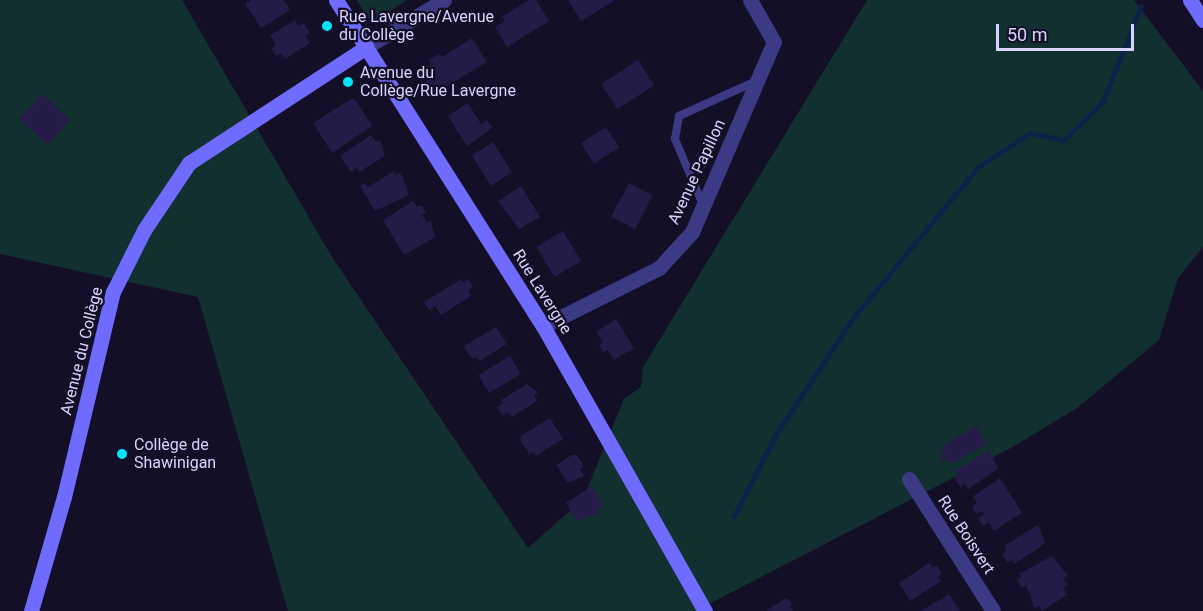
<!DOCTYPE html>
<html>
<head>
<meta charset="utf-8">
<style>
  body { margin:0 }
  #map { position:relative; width:1203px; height:611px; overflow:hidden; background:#130f26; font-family:Roboto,sans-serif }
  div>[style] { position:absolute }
  .green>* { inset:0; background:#12302f }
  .stream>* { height:5px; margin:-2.5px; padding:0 2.5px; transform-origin:2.5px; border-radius:2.5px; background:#0c2248 }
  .building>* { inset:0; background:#241b47; transform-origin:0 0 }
  .lane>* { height:8px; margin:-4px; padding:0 4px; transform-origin:4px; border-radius:4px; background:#3d3a85 }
  .street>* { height:15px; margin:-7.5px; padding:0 7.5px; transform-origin:7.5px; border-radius:7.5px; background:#3d3a85 }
  .secondary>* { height:15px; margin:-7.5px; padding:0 7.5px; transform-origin:7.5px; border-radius:7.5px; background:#6f6bff }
  .dots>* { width:16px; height:16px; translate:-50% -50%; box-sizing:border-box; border:3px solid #130f26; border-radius:50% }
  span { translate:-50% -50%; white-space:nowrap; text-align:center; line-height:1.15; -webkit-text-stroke:4.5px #130f26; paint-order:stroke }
  .poi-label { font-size:16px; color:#d9d4ff }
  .left { translate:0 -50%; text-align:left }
  .street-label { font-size:16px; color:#d9d4ff }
  .scale { position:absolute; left:996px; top:24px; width:138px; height:27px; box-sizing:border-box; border:3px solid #d9d4ff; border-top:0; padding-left:8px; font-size:18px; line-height:21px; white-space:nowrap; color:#d9d4ff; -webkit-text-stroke:4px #130f26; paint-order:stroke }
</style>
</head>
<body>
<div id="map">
  <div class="green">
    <i style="clip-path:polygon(0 0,182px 0,332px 257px,528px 548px,583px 499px,624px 399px,641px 387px,643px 367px,867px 0,1134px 0,1203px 91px,1203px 247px,1178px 278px,1159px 340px,1077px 408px,1011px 448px,707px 605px,710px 611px,288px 611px,198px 297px,0 254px)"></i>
    <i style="clip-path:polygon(357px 0,407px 0,371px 23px)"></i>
  </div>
  <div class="stream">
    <i style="left:734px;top:516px;width:92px;rotate:-62.9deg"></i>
    <i style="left:776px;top:434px;width:139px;rotate:-56.4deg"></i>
    <i style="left:853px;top:318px;width:196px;rotate:-50.4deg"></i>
    <i style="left:978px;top:167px;width:62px;rotate:-33.2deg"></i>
    <i style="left:1030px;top:133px;width:35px;rotate:12deg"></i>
    <i style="left:1064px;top:140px;width:55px;rotate:-45deg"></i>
    <i style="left:1103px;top:101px;width:102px;rotate:-68.2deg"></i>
  </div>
  <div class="building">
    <i style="clip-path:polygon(251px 0,284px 0,290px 10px,261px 28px,245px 4px)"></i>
    <i style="clip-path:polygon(529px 0,536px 0,549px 21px,507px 47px,495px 27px,505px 21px,502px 17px)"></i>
    <i style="clip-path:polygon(568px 0,615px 0,581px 21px)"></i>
    <i style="clip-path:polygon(295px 20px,298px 26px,304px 23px,310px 33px,305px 36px,310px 43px,285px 59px,281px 53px,276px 56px,271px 48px,276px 45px,270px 35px)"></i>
    <i style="clip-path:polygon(472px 38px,487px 62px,434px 94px,420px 71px,431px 64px,429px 60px,440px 54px,442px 57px)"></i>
    <i style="left:638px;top:60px;width:30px;height:44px;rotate:57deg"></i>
    <i style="left:42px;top:94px;width:38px;height:34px;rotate:42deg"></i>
    <i style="clip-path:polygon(351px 99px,355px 99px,372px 126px,332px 153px,313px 123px)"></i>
    <i style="clip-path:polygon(468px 103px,481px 124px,487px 120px,492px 128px,467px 146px,448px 116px)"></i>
    <i style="left:606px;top:127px;width:24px;height:30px;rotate:57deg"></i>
    <i style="clip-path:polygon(371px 135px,376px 142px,380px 140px,385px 156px,359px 172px,357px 168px,351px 172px,340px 156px)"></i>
    <i style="left:493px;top:142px;width:36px;height:25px;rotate:58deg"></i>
    <i style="clip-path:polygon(394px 171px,396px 175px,401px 172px,409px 195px,375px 211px,360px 186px,365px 183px,368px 187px)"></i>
    <i style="left:629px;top:183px;width:27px;height:38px;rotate:28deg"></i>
    <i style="clip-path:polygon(521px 186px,540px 217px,519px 229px,498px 201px)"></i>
    <i style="clip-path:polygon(413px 201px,417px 207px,421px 205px,426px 212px,422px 215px,427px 223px,431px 221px,435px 237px,404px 255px,383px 220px)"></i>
    <i style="left:563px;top:231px;width:35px;height:31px;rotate:59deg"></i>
    <i style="clip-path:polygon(461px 279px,463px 283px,468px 279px,473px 287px,468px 290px,471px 296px,441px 315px,435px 306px,429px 310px,424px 302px)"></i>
    <i style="clip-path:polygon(616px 319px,634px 348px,614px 360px,608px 350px,603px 352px,599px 345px,603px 342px,596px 332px)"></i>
    <i style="clip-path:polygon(496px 327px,507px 344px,480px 361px,476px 357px,472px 359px,464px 346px)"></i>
    <i style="left:510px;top:356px;width:21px;height:37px;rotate:59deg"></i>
    <i style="clip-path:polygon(527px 384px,538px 393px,534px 395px,537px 401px,512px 417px,508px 412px,502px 415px,497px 407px,503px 403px,501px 400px)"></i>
    <i style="clip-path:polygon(550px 418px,563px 439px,536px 456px,533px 452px,529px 454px,520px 440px,522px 435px)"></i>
    <i style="clip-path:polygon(976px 426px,986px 444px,951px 464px,949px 460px,944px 462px,940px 455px,945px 452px,942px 447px)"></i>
    <i style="clip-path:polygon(988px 451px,999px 468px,968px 489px,965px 484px,960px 487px,954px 477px,958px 474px,956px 471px)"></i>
    <i style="clip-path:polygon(572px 455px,577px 455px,584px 466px,580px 469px,584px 476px,568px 483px,556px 465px)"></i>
    <i style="clip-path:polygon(1000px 478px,1022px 513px,994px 531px,989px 523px,983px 526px,978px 518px,984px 515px,982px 511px,976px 514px,972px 507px,977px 503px,973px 496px)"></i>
    <i style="clip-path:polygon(592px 486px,603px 505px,597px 509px,599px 512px,577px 521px,566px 503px)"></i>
    <i style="clip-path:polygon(1038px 525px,1045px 542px,1042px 546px,1014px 564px,1012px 560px,1007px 562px,1002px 554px,1006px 551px,1004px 546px)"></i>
    <i style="clip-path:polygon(1052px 556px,1068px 576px,1063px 578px,1068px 586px,1063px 588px,1067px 595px,1042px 611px,1039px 606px,1035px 609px,1026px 585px,1022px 588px,1017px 580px,1021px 577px,1019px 574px)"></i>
    <i style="clip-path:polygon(929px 563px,933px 568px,937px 565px,942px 574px,938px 577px,941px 581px,910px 601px,899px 583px)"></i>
    <i style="clip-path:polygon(949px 594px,960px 611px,921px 611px)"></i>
    <i style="clip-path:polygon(786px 598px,793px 604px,790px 606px,793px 611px,766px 611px)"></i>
  </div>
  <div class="lane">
    <i style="left:703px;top:205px;width:72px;rotate:-113deg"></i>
    <i style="left:675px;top:139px;width:23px;rotate:-80deg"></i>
    <i style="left:679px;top:116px;width:85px;rotate:-24.4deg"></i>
  </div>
  <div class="street">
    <i style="left:366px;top:47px;width:91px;rotate:-31.1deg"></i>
    <i style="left:543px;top:326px;width:130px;rotate:-26.6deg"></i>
    <i style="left:659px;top:268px;width:49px;rotate:-47.5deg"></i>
    <i style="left:692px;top:232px;width:207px;rotate:-66.7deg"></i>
    <i style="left:774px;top:42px;width:48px;rotate:-119.7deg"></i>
    <i style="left:909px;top:479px;width:156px;rotate:57.5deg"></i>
  </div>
  <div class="secondary">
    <i style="left:336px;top:0;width:386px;rotate:57.6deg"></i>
    <i style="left:543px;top:326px;width:328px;rotate:60.4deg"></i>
    <i style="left:1190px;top:0;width:24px;rotate:57deg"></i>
    <i style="left:31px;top:611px;width:119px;rotate:-73.9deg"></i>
    <i style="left:64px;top:497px;width:211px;rotate:-76.6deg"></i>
    <i style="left:113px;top:292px;width:69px;rotate:-63.4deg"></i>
    <i style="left:144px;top:230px;width:81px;rotate:-56.1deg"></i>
    <i style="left:189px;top:163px;width:212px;rotate:-33.2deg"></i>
  </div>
  <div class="dots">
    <i style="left:327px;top:26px;background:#00e5ff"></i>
    <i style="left:348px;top:82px;background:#00e5ff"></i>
    <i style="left:122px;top:454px;background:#00e5ff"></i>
  </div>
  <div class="poi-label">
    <span class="left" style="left:339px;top:26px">Rue Lavergne/Avenue<br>du Collège</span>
    <span class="left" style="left:360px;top:82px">Avenue du<br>Collège/Rue Lavergne</span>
    <span class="left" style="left:134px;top:454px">Collège de<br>Shawinigan</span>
  </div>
  <div class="street-label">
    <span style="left:697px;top:172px;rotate:-65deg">Avenue Papillon</span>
    <span style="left:542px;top:292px;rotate:58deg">Rue Lavergne</span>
    <span style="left:82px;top:351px;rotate:-76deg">Avenue du Collège</span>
    <span style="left:966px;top:535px;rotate:57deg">Rue Boisvert</span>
  </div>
  <div class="scale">50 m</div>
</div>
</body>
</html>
